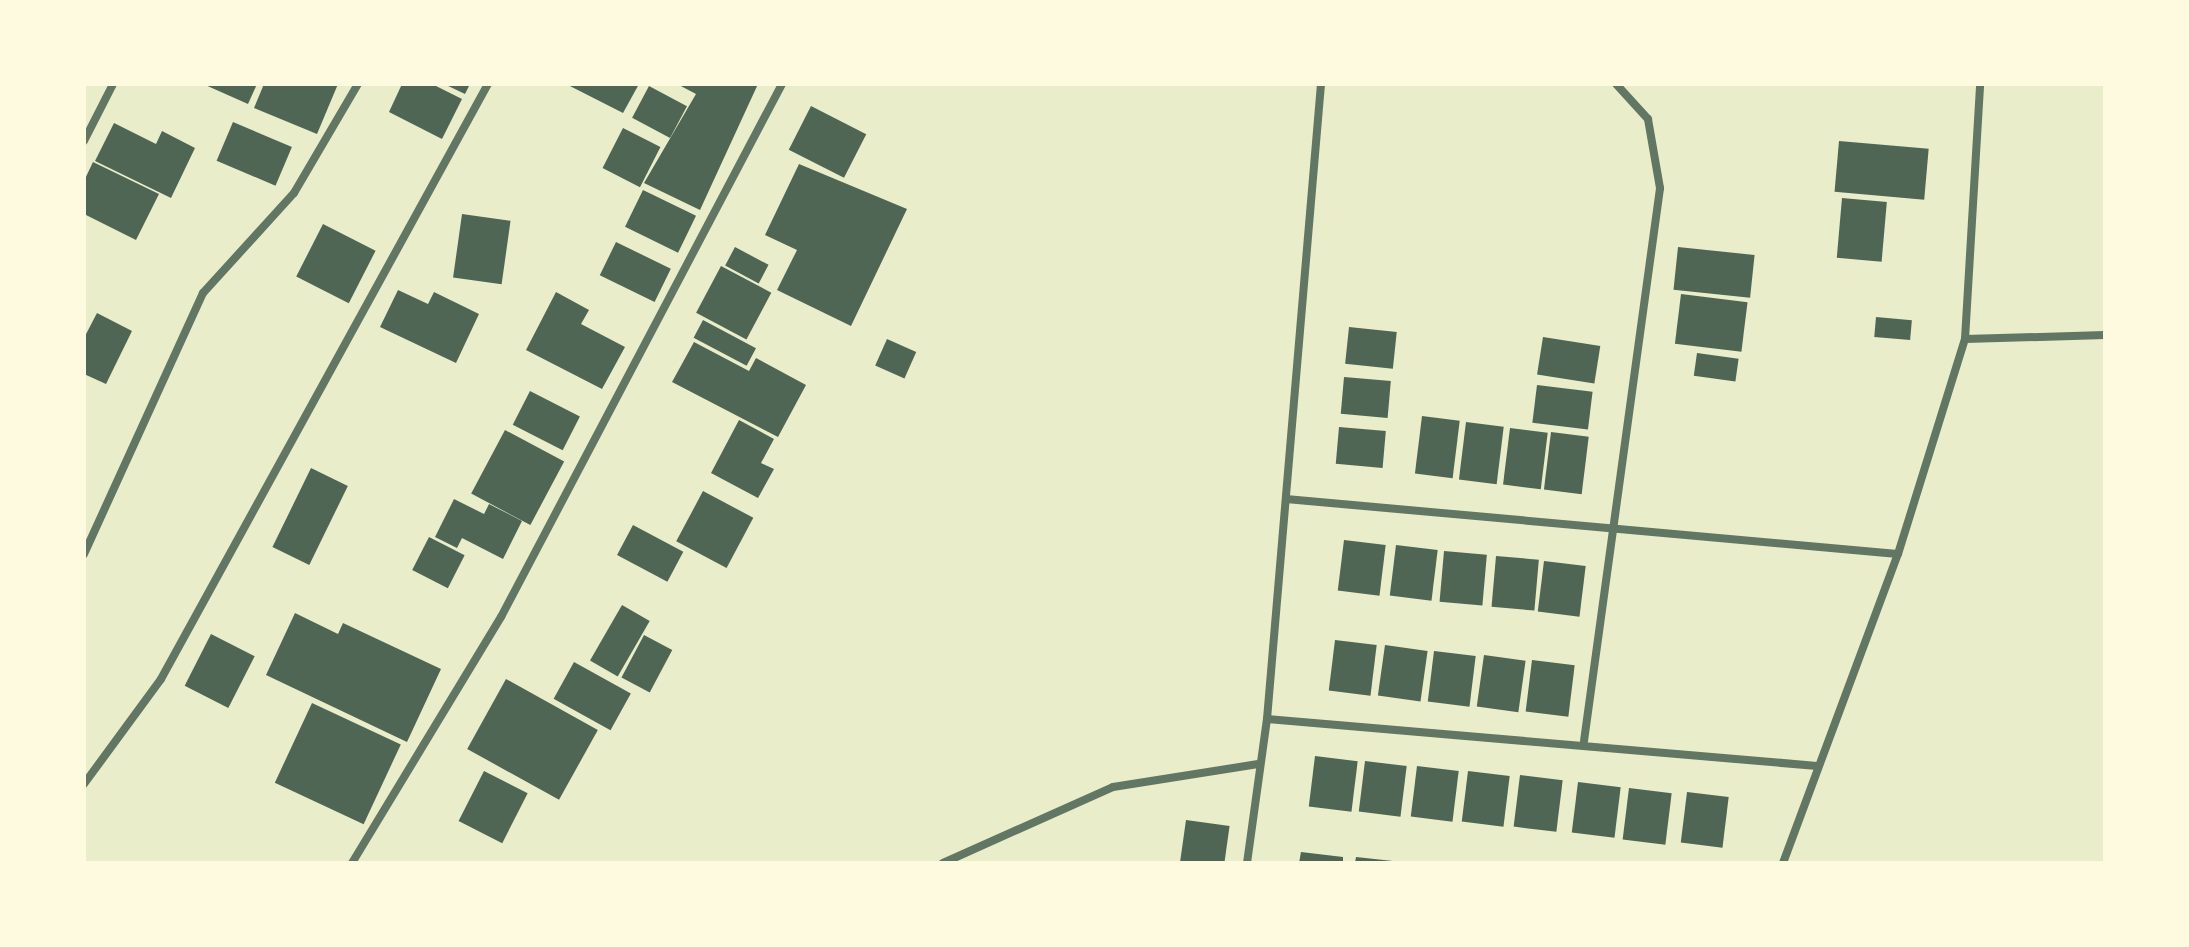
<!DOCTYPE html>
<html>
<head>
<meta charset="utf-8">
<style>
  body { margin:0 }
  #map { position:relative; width:2189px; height:947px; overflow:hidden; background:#e9edc9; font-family:"PT Sans",sans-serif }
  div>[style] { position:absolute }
  .building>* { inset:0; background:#4f6655; transform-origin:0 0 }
  .minor>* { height:8px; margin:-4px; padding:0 4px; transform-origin:4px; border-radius:4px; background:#617663 }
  span { translate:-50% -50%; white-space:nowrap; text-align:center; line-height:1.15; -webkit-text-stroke:6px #fefae0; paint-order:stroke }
  .frame { position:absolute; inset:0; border:86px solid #fefae0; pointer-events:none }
</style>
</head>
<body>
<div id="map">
  <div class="building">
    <i style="clip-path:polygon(203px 84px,257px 84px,248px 104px)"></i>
    <i style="clip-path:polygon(264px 84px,338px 84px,317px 134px,254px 108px)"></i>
    <i style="clip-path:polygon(402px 84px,432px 84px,462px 99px,442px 139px,389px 112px)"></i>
    <i style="clip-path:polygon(444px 84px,470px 84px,465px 94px)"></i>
    <i style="clip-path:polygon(566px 84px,639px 84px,623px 113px)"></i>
    <i style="clip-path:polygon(677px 84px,758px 84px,700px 210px,644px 183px,696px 94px)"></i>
    <i style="left:649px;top:86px;width:43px;height:36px;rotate:28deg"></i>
    <i style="left:811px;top:106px;width:62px;height:49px;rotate:27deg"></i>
    <i style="left:233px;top:122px;width:64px;height:42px;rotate:23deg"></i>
    <i style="clip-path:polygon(114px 123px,156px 144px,162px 131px,195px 148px,171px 198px,95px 161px)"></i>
    <i style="left:623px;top:128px;width:42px;height:45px;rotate:27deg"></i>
    <i style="left:1839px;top:141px;width:90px;height:51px;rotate:5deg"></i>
    <i style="clip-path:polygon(93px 162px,159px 194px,136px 240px,84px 214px,84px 181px)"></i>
    <i style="clip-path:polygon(799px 164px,907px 209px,851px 326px,777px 290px,797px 250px,765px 235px)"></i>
    <i style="left:643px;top:190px;width:59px;height:41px;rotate:26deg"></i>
    <i style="left:1842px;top:198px;width:45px;height:60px;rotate:5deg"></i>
    <i style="left:462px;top:214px;width:49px;height:64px;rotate:8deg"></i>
    <i style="left:323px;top:224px;width:59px;height:59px;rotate:27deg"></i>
    <i style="left:616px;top:242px;width:61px;height:37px;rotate:26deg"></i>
    <i style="left:735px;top:247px;width:38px;height:21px;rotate:28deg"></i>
    <i style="left:1678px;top:247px;width:77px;height:43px;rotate:6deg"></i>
    <i style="left:721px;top:266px;width:57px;height:53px;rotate:28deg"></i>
    <i style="clip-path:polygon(398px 290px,428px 304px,434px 292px,479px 314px,456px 363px,380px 327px)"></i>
    <i style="clip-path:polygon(556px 292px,589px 310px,581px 324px,625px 347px,602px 389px,526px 350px)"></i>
    <i style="left:1681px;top:294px;width:67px;height:50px;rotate:7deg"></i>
    <i style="clip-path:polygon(97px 313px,132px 331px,106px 384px,84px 374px,84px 338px)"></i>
    <i style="left:1876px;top:317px;width:36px;height:20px;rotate:5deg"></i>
    <i style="left:703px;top:320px;width:60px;height:20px;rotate:28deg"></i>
    <i style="left:1349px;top:327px;width:48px;height:37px;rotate:6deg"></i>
    <i style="left:1543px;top:337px;width:58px;height:38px;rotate:9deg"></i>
    <i style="left:887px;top:339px;width:32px;height:29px;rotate:24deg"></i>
    <i style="clip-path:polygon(694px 342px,749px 371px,756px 358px,806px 385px,778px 437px,672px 382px)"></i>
    <i style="left:1697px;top:353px;width:42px;height:23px;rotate:8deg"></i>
    <i style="left:1344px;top:377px;width:47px;height:37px;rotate:5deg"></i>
    <i style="left:1537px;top:385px;width:56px;height:38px;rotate:7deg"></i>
    <i style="left:530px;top:391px;width:56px;height:38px;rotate:27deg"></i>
    <i style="left:1422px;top:416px;width:38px;height:58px;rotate:7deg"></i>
    <i style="clip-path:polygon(739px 420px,774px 439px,761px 463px,774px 469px,758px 498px,711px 473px)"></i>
    <i style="left:1466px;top:422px;width:38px;height:58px;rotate:7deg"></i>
    <i style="left:1339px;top:427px;width:47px;height:37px;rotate:5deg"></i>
    <i style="left:1510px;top:428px;width:38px;height:57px;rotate:7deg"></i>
    <i style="left:505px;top:430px;width:67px;height:72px;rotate:28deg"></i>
    <i style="left:1551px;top:432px;width:38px;height:58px;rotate:7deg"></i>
    <i style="left:311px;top:468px;width:41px;height:88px;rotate:26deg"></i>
    <i style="left:703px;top:491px;width:57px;height:57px;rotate:28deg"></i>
    <i style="clip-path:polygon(454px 499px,484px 514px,489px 504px,522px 521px,503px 559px,462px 538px,457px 548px,435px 537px)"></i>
    <i style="left:633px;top:525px;width:57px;height:34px;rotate:28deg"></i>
    <i style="left:429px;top:537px;width:40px;height:37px;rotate:27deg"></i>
    <i style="left:1344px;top:540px;width:42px;height:51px;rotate:7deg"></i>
    <i style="left:1396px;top:545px;width:42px;height:51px;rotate:7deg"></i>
    <i style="left:1444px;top:551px;width:43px;height:51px;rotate:5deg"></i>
    <i style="left:1496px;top:556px;width:43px;height:51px;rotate:5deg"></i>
    <i style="left:1544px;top:561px;width:42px;height:51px;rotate:7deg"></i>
    <i style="left:622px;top:605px;width:32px;height:64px;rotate:30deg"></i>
    <i style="clip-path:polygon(295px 613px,338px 634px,343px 623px,441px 669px,407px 742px,266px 675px)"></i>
    <i style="left:211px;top:634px;width:49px;height:58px;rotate:27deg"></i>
    <i style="left:644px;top:635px;width:32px;height:48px;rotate:28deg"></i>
    <i style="left:1335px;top:640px;width:42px;height:51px;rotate:7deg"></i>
    <i style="left:1385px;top:645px;width:43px;height:51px;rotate:8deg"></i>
    <i style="left:1434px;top:651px;width:42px;height:51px;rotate:7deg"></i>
    <i style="left:1484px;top:655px;width:42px;height:52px;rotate:8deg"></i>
    <i style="left:1532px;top:660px;width:43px;height:52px;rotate:7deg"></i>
    <i style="left:574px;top:662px;width:65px;height:42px;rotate:29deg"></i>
    <i style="left:506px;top:679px;width:105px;height:80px;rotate:29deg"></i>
    <i style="left:312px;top:703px;width:98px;height:88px;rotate:25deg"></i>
    <i style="left:1315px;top:756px;width:43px;height:51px;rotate:7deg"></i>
    <i style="left:1365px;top:761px;width:42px;height:51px;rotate:7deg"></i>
    <i style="left:1417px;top:766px;width:42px;height:51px;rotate:7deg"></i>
    <i style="left:484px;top:771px;width:49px;height:56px;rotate:27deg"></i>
    <i style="left:1468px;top:771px;width:42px;height:51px;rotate:7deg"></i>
    <i style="left:1520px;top:775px;width:43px;height:52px;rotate:7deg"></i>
    <i style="left:1578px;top:782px;width:43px;height:51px;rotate:7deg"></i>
    <i style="left:1629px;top:788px;width:43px;height:52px;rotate:7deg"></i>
    <i style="left:1687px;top:792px;width:42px;height:51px;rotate:7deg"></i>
    <i style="left:1186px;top:820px;width:44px;height:42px;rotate:8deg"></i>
    <i style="clip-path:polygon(1301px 852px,1343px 857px,1343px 863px,1299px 863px)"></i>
    <i style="clip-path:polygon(1356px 857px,1393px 861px,1393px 863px,1355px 863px)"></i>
  </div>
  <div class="minor">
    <i style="left:84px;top:141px;width:64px;rotate:-63deg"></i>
    <i style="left:1965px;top:339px;width:140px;rotate:-1.6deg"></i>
    <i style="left:1286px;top:499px;width:614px;rotate:5.14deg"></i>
    <i style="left:84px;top:554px;width:287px;rotate:-65.5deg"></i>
    <i style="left:203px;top:293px;width:135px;rotate:-47.7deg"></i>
    <i style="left:294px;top:193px;width:126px;rotate:-59.6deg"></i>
    <i style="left:1267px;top:719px;width:552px;rotate:4.88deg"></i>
    <i style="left:1584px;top:741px;width:558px;rotate:-82.17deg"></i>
    <i style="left:1660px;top:188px;width:70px;rotate:-99.9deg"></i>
    <i style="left:1648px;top:119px;width:47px;rotate:-132.4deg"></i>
    <i style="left:84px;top:784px;width:130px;rotate:-53.7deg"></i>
    <i style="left:161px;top:679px;width:679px;rotate:-61.21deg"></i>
    <i style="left:352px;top:863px;width:288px;rotate:-58.8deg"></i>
    <i style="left:501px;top:617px;width:603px;rotate:-62.2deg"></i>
    <i style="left:943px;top:863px;width:186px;rotate:-24.1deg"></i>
    <i style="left:1113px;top:787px;width:147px;rotate:-9deg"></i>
    <i style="left:1247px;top:863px;width:145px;rotate:-82.1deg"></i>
    <i style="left:1267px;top:719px;width:637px;rotate:-85.14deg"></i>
    <i style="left:1783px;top:863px;width:330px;rotate:-69.6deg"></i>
    <i style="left:1898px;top:554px;width:225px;rotate:-72.7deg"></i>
    <i style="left:1965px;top:339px;width:255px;rotate:-86.6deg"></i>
  </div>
  <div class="frame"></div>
</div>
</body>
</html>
